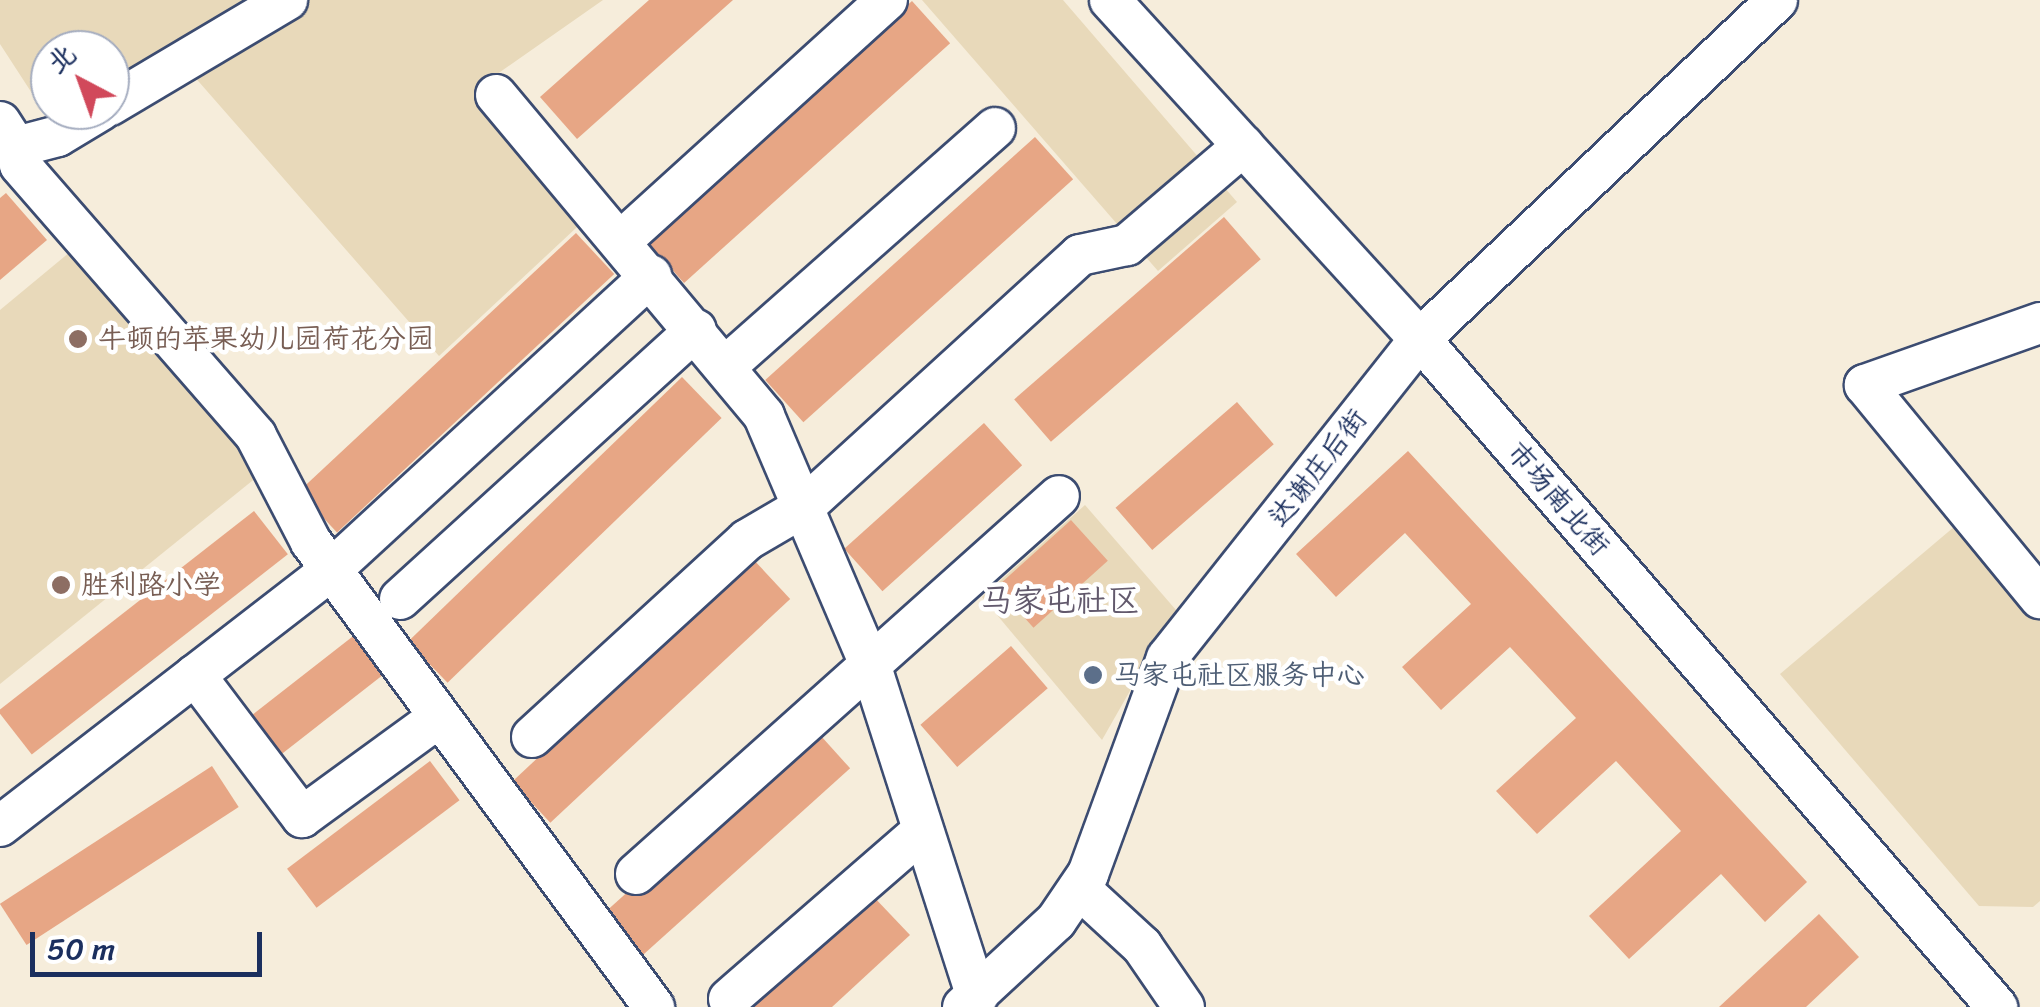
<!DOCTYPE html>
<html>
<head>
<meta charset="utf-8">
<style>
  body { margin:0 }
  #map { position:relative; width:2040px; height:1007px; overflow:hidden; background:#f6eddb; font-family:Sriracha,"LXGW WenKai TC",sans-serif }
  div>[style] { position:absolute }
  .built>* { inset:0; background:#e8d9ba }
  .building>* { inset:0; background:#e7a685; transform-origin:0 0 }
  .roads { filter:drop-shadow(2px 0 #3c4c71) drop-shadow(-2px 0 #3c4c71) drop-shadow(0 2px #3c4c71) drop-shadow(0 -2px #3c4c71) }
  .minor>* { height:40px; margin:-20px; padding:0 20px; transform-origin:20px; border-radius:20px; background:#fff }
  .dots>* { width:28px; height:28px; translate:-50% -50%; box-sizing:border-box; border:5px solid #fff; border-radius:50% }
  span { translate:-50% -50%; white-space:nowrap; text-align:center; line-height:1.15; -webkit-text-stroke:9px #fff; paint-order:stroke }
  .education-label { font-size:28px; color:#785e54 }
  .left { translate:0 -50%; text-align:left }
  .street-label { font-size:28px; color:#1b2f5e }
  .service-label { font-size:28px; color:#4e5e75 }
  .quarter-label { font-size:32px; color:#62596c }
  .north { position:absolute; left:30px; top:30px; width:100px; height:100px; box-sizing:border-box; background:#fff; border:2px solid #a4acbf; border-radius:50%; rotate:319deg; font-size:28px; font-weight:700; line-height:40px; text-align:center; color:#1b2f5e }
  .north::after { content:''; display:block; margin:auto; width:35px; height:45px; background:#d1495b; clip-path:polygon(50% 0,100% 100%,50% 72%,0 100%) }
  .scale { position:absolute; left:30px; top:932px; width:232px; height:45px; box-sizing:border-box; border:5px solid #1b2f5e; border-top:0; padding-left:12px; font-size:30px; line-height:35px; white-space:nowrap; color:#1b2f5e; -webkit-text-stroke:8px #fff; paint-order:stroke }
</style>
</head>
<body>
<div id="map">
  <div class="built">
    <i style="clip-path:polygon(0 0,603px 0,483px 84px,591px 214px,439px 356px,171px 50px,110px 85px,110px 50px,50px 50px,50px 110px,68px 110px,50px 121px,0 44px)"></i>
    <i style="clip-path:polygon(922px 0,1063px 0,1237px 202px,1158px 271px)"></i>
    <i style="clip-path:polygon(76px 247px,267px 469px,0 684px,0 310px)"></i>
    <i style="clip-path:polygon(1085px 505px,1176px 610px,1102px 740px,982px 597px)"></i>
    <i style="clip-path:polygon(1980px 505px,2040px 578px,2040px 901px,2033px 907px,1979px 906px,1780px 674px)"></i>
  </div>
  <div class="building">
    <i style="clip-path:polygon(649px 0,733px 0,577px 139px,540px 97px)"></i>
    <i style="left:912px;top:1px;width:57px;height:358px;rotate:48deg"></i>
    <i style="left:1035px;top:137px;width:57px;height:363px;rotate:48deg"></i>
    <i style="clip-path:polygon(6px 193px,47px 240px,0 280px,0 198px)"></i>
    <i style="left:1224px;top:217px;width:56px;height:278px;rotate:49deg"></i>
    <i style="left:576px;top:233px;width:56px;height:379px;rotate:47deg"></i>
    <i style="left:682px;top:377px;width:57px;height:381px;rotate:46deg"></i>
    <i style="left:1237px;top:402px;width:56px;height:161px;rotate:49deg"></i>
    <i style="left:984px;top:423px;width:57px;height:188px;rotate:48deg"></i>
    <i style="clip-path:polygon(1408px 451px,1807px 882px,1765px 922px,1721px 874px,1629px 959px,1589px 916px,1681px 831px,1616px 761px,1537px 834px,1496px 791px,1576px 718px,1510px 647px,1441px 710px,1402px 667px,1471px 604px,1405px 533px,1336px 597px,1296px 554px)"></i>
    <i style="left:254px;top:511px;width:55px;height:325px;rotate:52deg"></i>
    <i style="left:1071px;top:520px;width:55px;height:100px;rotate:48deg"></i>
    <i style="left:752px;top:558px;width:56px;height:328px;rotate:47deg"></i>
    <i style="left:361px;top:630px;width:49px;height:147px;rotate:52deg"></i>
    <i style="left:1011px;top:646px;width:56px;height:120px;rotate:49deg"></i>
    <i style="left:812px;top:726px;width:57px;height:280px;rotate:48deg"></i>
    <i style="left:430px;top:761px;width:49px;height:179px;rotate:53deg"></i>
    <i style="left:212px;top:766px;width:49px;height:253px;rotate:57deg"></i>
    <i style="clip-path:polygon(871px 894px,910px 935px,832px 1007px,749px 1007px)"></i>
    <i style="clip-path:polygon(1819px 914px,1859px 957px,1806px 1007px,1719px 1007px)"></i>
  </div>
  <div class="roads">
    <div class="minor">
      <i style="left:1110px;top:0;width:459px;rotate:47.6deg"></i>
      <i style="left:1420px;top:339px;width:883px;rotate:49.18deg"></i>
      <i style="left:496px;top:95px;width:418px;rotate:50.1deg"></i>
      <i style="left:764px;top:416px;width:270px;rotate:66.9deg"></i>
      <i style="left:870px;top:664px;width:350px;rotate:72.2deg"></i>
      <i style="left:110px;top:105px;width:206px;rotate:-30.7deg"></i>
      <i style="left:0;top:122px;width:30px;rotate:57deg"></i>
      <i style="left:16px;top:147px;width:43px;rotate:-14.7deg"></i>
      <i style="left:58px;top:136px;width:50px;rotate:-31.2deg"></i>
      <i style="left:16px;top:147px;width:18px;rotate:77deg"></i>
      <i style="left:20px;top:165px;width:359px;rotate:48.9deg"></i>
      <i style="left:256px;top:436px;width:119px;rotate:62.6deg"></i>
      <i style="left:311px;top:542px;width:578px;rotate:53.59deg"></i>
      <i style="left:621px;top:241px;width:359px;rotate:-42.2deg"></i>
      <i style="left:2040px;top:323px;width:186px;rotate:160.5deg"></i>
      <i style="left:1865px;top:385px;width:276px;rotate:50.6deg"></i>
      <i style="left:726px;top:366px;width:359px;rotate:-41.5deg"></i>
      <i style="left:400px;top:599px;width:400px;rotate:-42.3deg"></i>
      <i style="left:195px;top:675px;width:178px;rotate:53deg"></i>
      <i style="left:302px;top:817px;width:170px;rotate:-36.1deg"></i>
      <i style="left:532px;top:737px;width:292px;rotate:-42.5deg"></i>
      <i style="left:747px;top:540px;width:67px;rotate:-30.4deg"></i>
      <i style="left:805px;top:506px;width:372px;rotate:-42.4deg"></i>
      <i style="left:1080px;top:255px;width:48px;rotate:-12deg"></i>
      <i style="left:1127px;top:245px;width:153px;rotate:-40.5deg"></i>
      <i style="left:0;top:826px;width:418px;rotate:-37.7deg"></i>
      <i style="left:331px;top:570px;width:435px;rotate:-42.6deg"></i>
      <i style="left:636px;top:874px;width:567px;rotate:-41.78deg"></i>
      <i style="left:1079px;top:888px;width:86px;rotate:42.6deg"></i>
      <i style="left:1142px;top:946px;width:74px;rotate:55.5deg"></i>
      <i style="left:729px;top:999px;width:256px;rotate:-41deg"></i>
      <i style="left:963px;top:1007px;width:127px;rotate:-42.8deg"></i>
      <i style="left:1056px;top:921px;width:57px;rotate:-55.8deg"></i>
      <i style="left:1088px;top:874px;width:230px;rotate:-69.9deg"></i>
      <i style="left:1167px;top:658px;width:407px;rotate:-51.6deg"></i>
      <i style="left:1420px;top:339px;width:492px;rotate:-43.5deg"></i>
    </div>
  </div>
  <div class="dots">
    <i style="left:78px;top:339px;background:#8d6e63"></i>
    <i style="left:61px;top:585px;background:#8d6e63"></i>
    <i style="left:1093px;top:675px;background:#5c6f8a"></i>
  </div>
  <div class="education-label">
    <span class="left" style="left:98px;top:339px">牛顿的苹果幼儿园荷花分园</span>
    <span class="left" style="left:81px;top:585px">胜利路小学</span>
  </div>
  <div class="street-label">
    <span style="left:1318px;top:468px;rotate:-52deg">达谢庄后街</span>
    <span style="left:1558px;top:499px;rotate:49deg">市场南北街</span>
  </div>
  <div class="service-label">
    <span class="left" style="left:1113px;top:675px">马家屯社区服务中心</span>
  </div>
  <div class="quarter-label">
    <span style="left:1060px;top:601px">马家屯社区</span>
  </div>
  <div class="north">北</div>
  <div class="scale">50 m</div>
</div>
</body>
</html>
